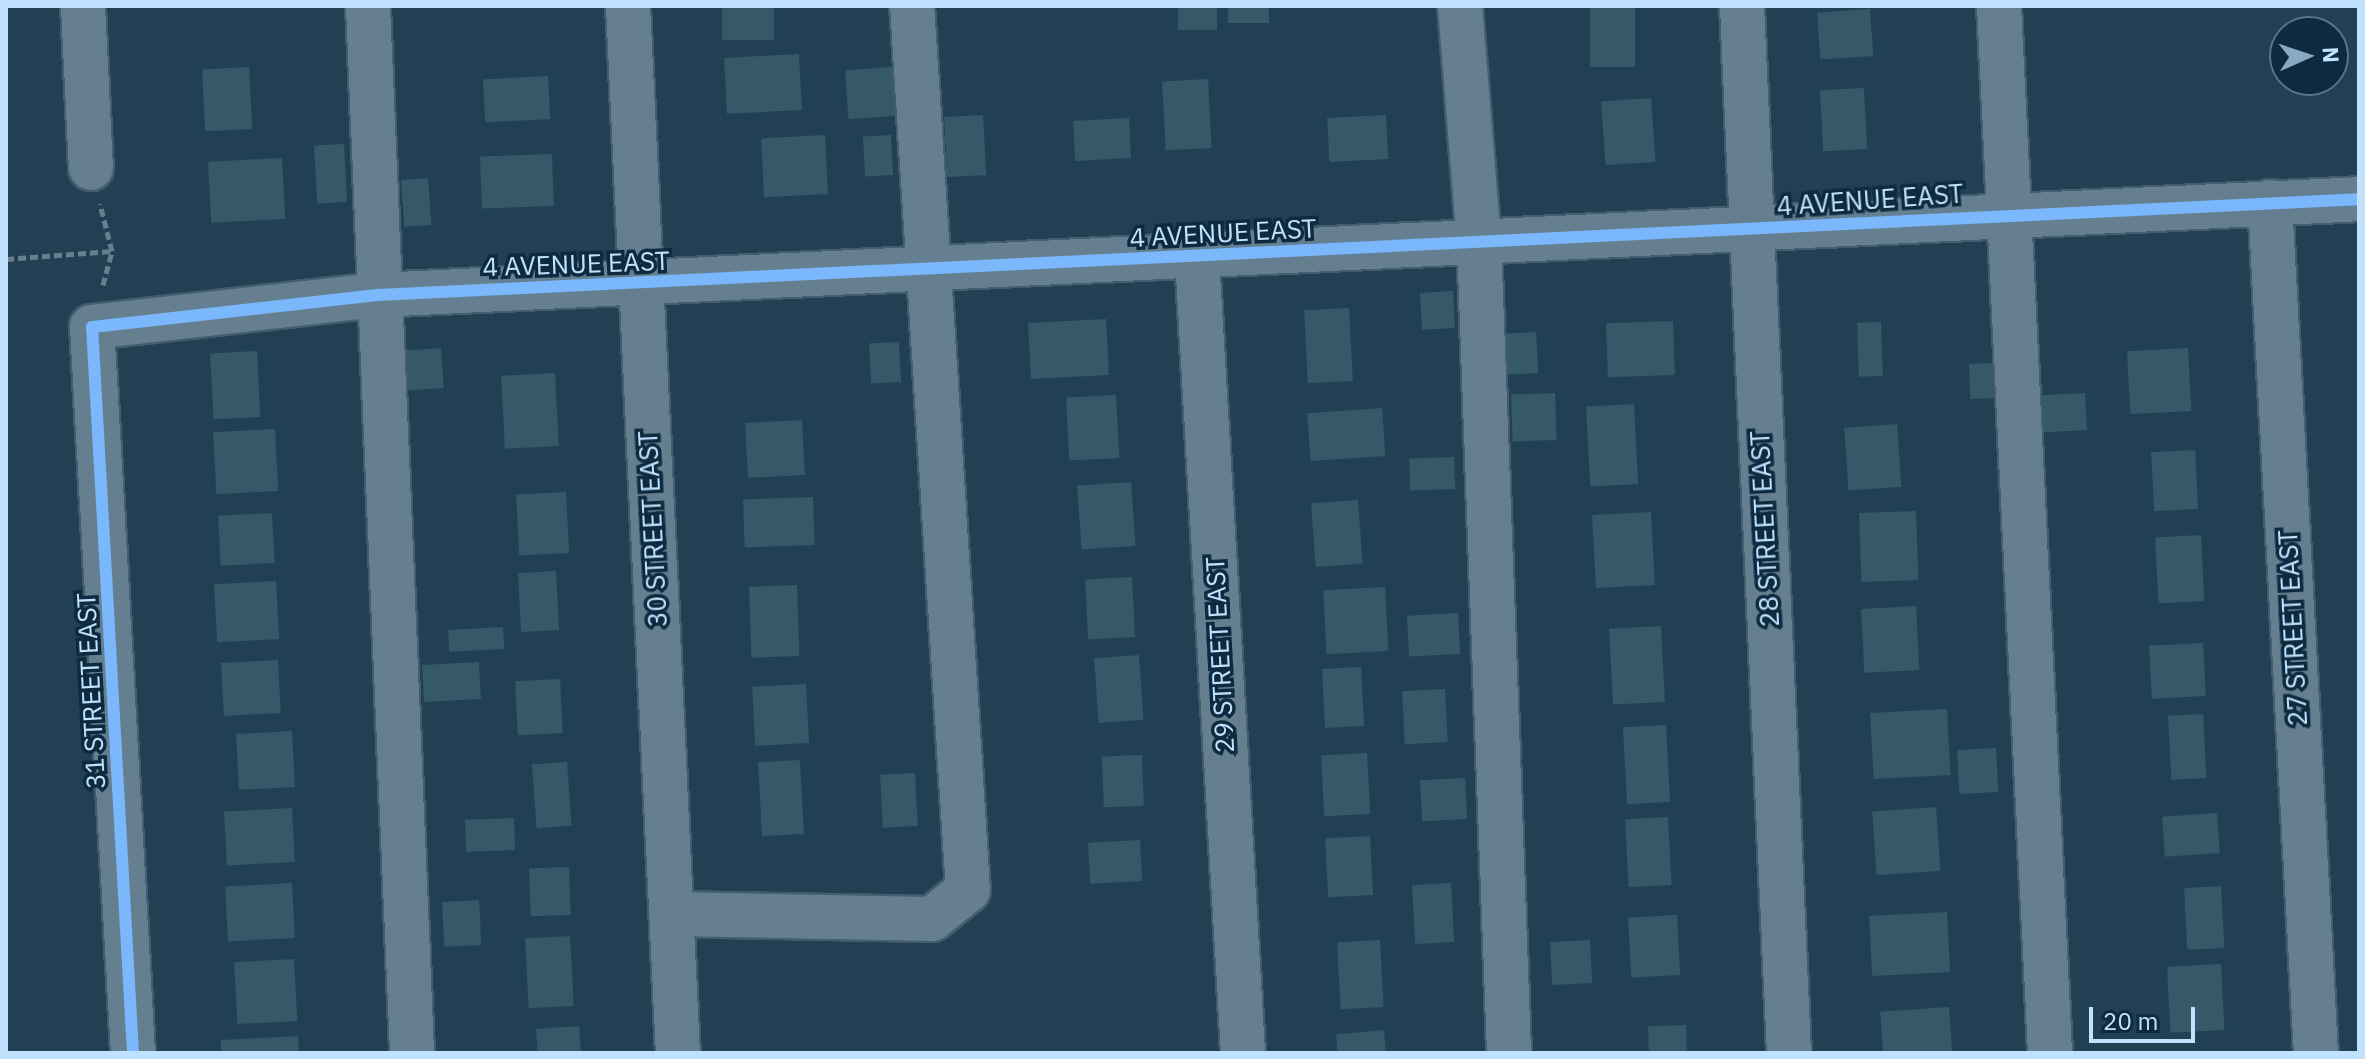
<!DOCTYPE html>
<html>
<head>
<meta charset="utf-8">
<style>
  body { margin:0 }
  #map { position:relative; width:2365px; height:1059px; overflow:hidden; background:#224054; font-family:"IBM Plex Sans",sans-serif }
  div>[style] { position:absolute }
  .building>* { inset:0; background:#355969; transform-origin:0 0 }
  .path>* { height:5px; margin-top:-2.5px; transform-origin:0; background:repeating-linear-gradient(90deg,#677e8f 0 8px,transparent 0 12px) }
  .roads { filter:drop-shadow(2px 0 #435c6e) drop-shadow(-2px 0 #435c6e) drop-shadow(0 2px #435c6e) drop-shadow(0 -2px #435c6e) }
  .minor>* { height:44px; margin:-22px; padding:0 22px; transform-origin:22px; border-radius:22px; background:#657f91 }
  .cycleway>* { height:12px; margin:-6px; padding:0 6px; transform-origin:6px; border-radius:6px; background:#7ab7fb }
  span { translate:-50% -50%; white-space:nowrap; text-align:center; line-height:1.15; -webkit-text-stroke:7px #0d2a3f; paint-order:stroke }
  .street-label { font-size:26px; color:#c0e2fe }
  .frame { position:absolute; inset:0; border:8px solid #c0e2fe; pointer-events:none }
  .north { position:absolute; left:2269px; top:16px; width:80px; height:80px; box-sizing:border-box; background:#0d2a3f; border:2px solid #55748b; border-radius:50%; rotate:87deg; font-size:22px; font-weight:700; line-height:32px; text-align:center; color:#c0e2fe }
  .north::after { content:''; display:block; margin:auto; width:28px; height:36px; background:#89a9c2; clip-path:polygon(50% 0,100% 100%,50% 72%,0 100%) }
  .scale { position:absolute; left:2089px; top:1007px; width:106px; height:36px; box-sizing:border-box; border:4px solid #c0e2fe; border-top:0; padding-left:10px; font-size:24px; line-height:28px; white-space:nowrap; color:#c0e2fe; -webkit-text-stroke:6px #0d2a3f; paint-order:stroke }
</style>
</head>
<body>
<div id="map">
  <div class="building">
    <i style="left:722px;top:6px;width:52px;height:34px"></i>
    <i style="left:1178px;top:6px;width:39px;height:24px"></i>
    <i style="left:1228px;top:6px;width:41px;height:17px"></i>
    <i style="left:1590px;top:6px;width:45px;height:61px"></i>
    <i style="left:1870px;top:9px;width:47px;height:53px;rotate:86deg"></i>
    <i style="left:799px;top:54px;width:56px;height:75px;rotate:87deg"></i>
    <i style="left:249px;top:67px;width:62px;height:47px;rotate:87deg"></i>
    <i style="left:892px;top:67px;width:49px;height:47px;rotate:86deg"></i>
    <i style="left:548px;top:76px;width:43px;height:65px;rotate:87deg"></i>
    <i style="left:1208px;top:79px;width:69px;height:46px;rotate:87deg"></i>
    <i style="left:1864px;top:88px;width:61px;height:44px;rotate:87deg"></i>
    <i style="left:1651px;top:98px;width:64px;height:50px;rotate:86deg"></i>
    <i style="left:983px;top:115px;width:60px;height:39px;rotate:87deg"></i>
    <i style="left:1386px;top:115px;width:44px;height:59px;rotate:87deg"></i>
    <i style="left:1129px;top:118px;width:40px;height:56px;rotate:87deg"></i>
    <i style="left:825px;top:135px;width:59px;height:64px;rotate:87deg"></i>
    <i style="left:891px;top:135px;width:40px;height:28px;rotate:87deg"></i>
    <i style="left:344px;top:144px;width:58px;height:30px;rotate:87deg"></i>
    <i style="left:552px;top:154px;width:52px;height:72px;rotate:88deg"></i>
    <i style="left:282px;top:158px;width:61px;height:74px;rotate:87deg"></i>
    <i style="left:428px;top:178px;width:47px;height:27px;rotate:86deg"></i>
    <i style="left:1453px;top:291px;width:37px;height:33px;rotate:87deg"></i>
    <i style="left:1349px;top:308px;width:73px;height:45px;rotate:87deg"></i>
    <i style="left:1106px;top:319px;width:56px;height:78px;rotate:87deg"></i>
    <i style="left:1673px;top:321px;width:54px;height:67px;rotate:88deg"></i>
    <i style="left:1881px;top:322px;width:54px;height:24px;rotate:88deg"></i>
    <i style="left:1536px;top:332px;width:41px;height:39px;rotate:87deg"></i>
    <i style="left:899px;top:342px;width:40px;height:30px;rotate:87deg"></i>
    <i style="left:441px;top:348px;width:40px;height:42px;rotate:86deg"></i>
    <i style="left:2188px;top:348px;width:63px;height:61px;rotate:87deg"></i>
    <i style="left:257px;top:351px;width:66px;height:47px;rotate:87deg"></i>
    <i style="left:2000px;top:363px;width:35px;height:31px;rotate:88deg"></i>
    <i style="left:555px;top:373px;width:73px;height:54px;rotate:87deg"></i>
    <i style="left:1555px;top:393px;width:47px;height:44px;rotate:88deg"></i>
    <i style="left:2085px;top:393px;width:37px;height:47px;rotate:87deg"></i>
    <i style="left:1116px;top:395px;width:63px;height:50px;rotate:87deg"></i>
    <i style="left:1634px;top:404px;width:80px;height:48px;rotate:87deg"></i>
    <i style="left:1382px;top:408px;width:48px;height:75px;rotate:86deg"></i>
    <i style="left:802px;top:420px;width:55px;height:57px;rotate:87deg"></i>
    <i style="left:1897px;top:424px;width:63px;height:53px;rotate:86deg"></i>
    <i style="left:275px;top:429px;width:62px;height:62px;rotate:87deg"></i>
    <i style="left:2195px;top:450px;width:59px;height:44px;rotate:87deg"></i>
    <i style="left:1454px;top:457px;width:32px;height:45px;rotate:88deg"></i>
    <i style="left:1131px;top:482px;width:64px;height:54px;rotate:86deg"></i>
    <i style="left:566px;top:492px;width:61px;height:50px;rotate:87deg"></i>
    <i style="left:813px;top:497px;width:48px;height:70px;rotate:88deg"></i>
    <i style="left:1358px;top:500px;width:64px;height:47px;rotate:86deg"></i>
    <i style="left:1916px;top:511px;width:69px;height:57px;rotate:88deg"></i>
    <i style="left:1651px;top:512px;width:73px;height:59px;rotate:87deg"></i>
    <i style="left:272px;top:513px;width:50px;height:54px;rotate:87deg"></i>
    <i style="left:2201px;top:535px;width:66px;height:46px;rotate:87deg"></i>
    <i style="left:556px;top:571px;width:59px;height:38px;rotate:87deg"></i>
    <i style="left:1132px;top:577px;width:60px;height:47px;rotate:87deg"></i>
    <i style="left:276px;top:581px;width:58px;height:62px;rotate:87deg"></i>
    <i style="left:797px;top:585px;width:71px;height:48px;rotate:88deg"></i>
    <i style="left:1385px;top:587px;width:64px;height:62px;rotate:87deg"></i>
    <i style="left:1916px;top:606px;width:64px;height:55px;rotate:87deg"></i>
    <i style="left:1458px;top:613px;width:41px;height:51px;rotate:87deg"></i>
    <i style="left:1661px;top:626px;width:76px;height:52px;rotate:87deg"></i>
    <i style="left:503px;top:627px;width:22px;height:55px;rotate:87deg"></i>
    <i style="left:2203px;top:643px;width:53px;height:54px;rotate:87deg"></i>
    <i style="left:1139px;top:655px;width:65px;height:45px;rotate:86deg"></i>
    <i style="left:278px;top:660px;width:53px;height:57px;rotate:87deg"></i>
    <i style="left:479px;top:662px;width:37px;height:57px;rotate:87deg"></i>
    <i style="left:1361px;top:667px;width:59px;height:39px;rotate:87deg"></i>
    <i style="left:560px;top:679px;width:54px;height:45px;rotate:87deg"></i>
    <i style="left:806px;top:684px;width:59px;height:54px;rotate:87deg"></i>
    <i style="left:1445px;top:689px;width:53px;height:43px;rotate:87deg"></i>
    <i style="left:1947px;top:709px;width:66px;height:77px;rotate:87deg"></i>
    <i style="left:2203px;top:714px;width:64px;height:35px;rotate:87deg"></i>
    <i style="left:1666px;top:725px;width:77px;height:43px;rotate:87deg"></i>
    <i style="left:292px;top:731px;width:56px;height:56px;rotate:87deg"></i>
    <i style="left:1996px;top:748px;width:44px;height:39px;rotate:87deg"></i>
    <i style="left:1367px;top:753px;width:61px;height:46px;rotate:87deg"></i>
    <i style="left:1142px;top:755px;width:51px;height:40px;rotate:88deg"></i>
    <i style="left:800px;top:760px;width:74px;height:42px;rotate:87deg"></i>
    <i style="left:567px;top:762px;width:64px;height:35px;rotate:86deg"></i>
    <i style="left:915px;top:773px;width:53px;height:35px;rotate:87deg"></i>
    <i style="left:1465px;top:778px;width:41px;height:45px;rotate:87deg"></i>
    <i style="left:1936px;top:807px;width:64px;height:64px;rotate:86deg"></i>
    <i style="left:292px;top:808px;width:54px;height:68px;rotate:87deg"></i>
    <i style="left:2217px;top:813px;width:40px;height:55px;rotate:86deg"></i>
    <i style="left:1668px;top:817px;width:68px;height:43px;rotate:87deg"></i>
    <i style="left:514px;top:818px;width:32px;height:49px;rotate:88deg"></i>
    <i style="left:1370px;top:836px;width:59px;height:45px;rotate:87deg"></i>
    <i style="left:1140px;top:840px;width:41px;height:52px;rotate:87deg"></i>
    <i style="left:569px;top:867px;width:48px;height:40px;rotate:88deg"></i>
    <i style="left:292px;top:883px;width:55px;height:67px;rotate:87deg"></i>
    <i style="left:1451px;top:883px;width:59px;height:39px;rotate:87deg"></i>
    <i style="left:2221px;top:886px;width:62px;height:37px;rotate:87deg"></i>
    <i style="left:479px;top:900px;width:45px;height:37px;rotate:87deg"></i>
    <i style="left:1947px;top:912px;width:60px;height:78px;rotate:87deg"></i>
    <i style="left:1677px;top:915px;width:60px;height:49px;rotate:87deg"></i>
    <i style="left:570px;top:936px;width:70px;height:45px;rotate:87deg"></i>
    <i style="left:1380px;top:940px;width:67px;height:43px;rotate:87deg"></i>
    <i style="left:1590px;top:940px;width:43px;height:40px;rotate:87deg"></i>
    <i style="left:294px;top:959px;width:62px;height:60px;rotate:87deg"></i>
    <i style="left:2221px;top:964px;width:66px;height:54px;rotate:87deg"></i>
    <i style="left:1949px;top:1007px;width:46px;height:69px;rotate:86deg"></i>
    <i style="left:1686px;top:1025px;width:28px;height:38px;rotate:88deg"></i>
    <i style="left:579px;top:1026px;width:27px;height:43px;rotate:86deg"></i>
    <i style="left:1384px;top:1030px;width:23px;height:48px;rotate:85deg"></i>
    <i style="clip-path:polygon(298px 1036px,299px 1053px,221px 1053px,221px 1040px)"></i>
  </div>
  <div class="path">
    <i style="left:6px;top:259px;width:106px;rotate:-4.3deg"></i>
    <i style="left:112px;top:251px;width:49px;rotate:-104.3deg"></i>
    <i style="left:103px;top:285px;width:35px;rotate:-75deg"></i>
  </div>
  <div class="roads">
    <div class="minor">
      <i style="left:83px;top:6px;width:162px;rotate:87.2deg"></i>
      <i style="left:368px;top:6px;width:1048px;rotate:87.59deg"></i>
      <i style="left:628px;top:6px;width:1048px;rotate:87.27deg"></i>
      <i style="left:1460px;top:6px;width:236px;rotate:85.4deg"></i>
      <i style="left:1479px;top:241px;width:813px;rotate:87.88deg"></i>
      <i style="left:1742px;top:6px;width:1048px;rotate:87.43deg"></i>
      <i style="left:1999px;top:6px;width:1048px;rotate:87.21deg"></i>
      <i style="left:2270px;top:202px;width:852px;rotate:86.91deg"></i>
      <i style="left:1197px;top:257px;width:797px;rotate:86.69deg"></i>
      <i style="left:674px;top:914px;width:258px;rotate:1.1deg"></i>
      <i style="left:932px;top:919px;width:46px;rotate:-38.9deg"></i>
      <i style="left:968px;top:890px;width:886px;rotate:-93.62deg"></i>
      <i style="left:133px;top:1053px;width:727px;rotate:-93.23deg"></i>
      <i style="left:92px;top:327px;width:288px;rotate:-6.4deg"></i>
      <i style="left:378px;top:295px;width:1983px;rotate:-2.77deg"></i>
    </div>
  </div>
  <div class="cycleway">
    <i style="left:133px;top:1053px;width:727px;rotate:-93.23deg"></i>
    <i style="left:92px;top:327px;width:288px;rotate:-6.4deg"></i>
    <i style="left:378px;top:295px;width:1983px;rotate:-2.77deg"></i>
  </div>
  <div class="street-label">
    <span style="left:1870px;top:200px;rotate:-4deg">4 AVENUE EAST</span>
    <span style="left:1223px;top:233px;rotate:-3deg">4 AVENUE EAST</span>
    <span style="left:576px;top:264px;rotate:-2deg">4 AVENUE EAST</span>
    <span style="left:653px;top:529px;rotate:-93deg">30 STREET EAST</span>
    <span style="left:1765px;top:529px;rotate:-93deg">28 STREET EAST</span>
    <span style="left:2293px;top:628px;rotate:-93deg">27 STREET EAST</span>
    <span style="left:1220px;top:655px;rotate:-93deg">29 STREET EAST</span>
    <span style="left:91px;top:691px;rotate:-93deg">31 STREET EAST</span>
  </div>
  <div class="frame"></div>
  <div class="north">N</div>
  <div class="scale">20 m</div>
</div>
</body>
</html>
